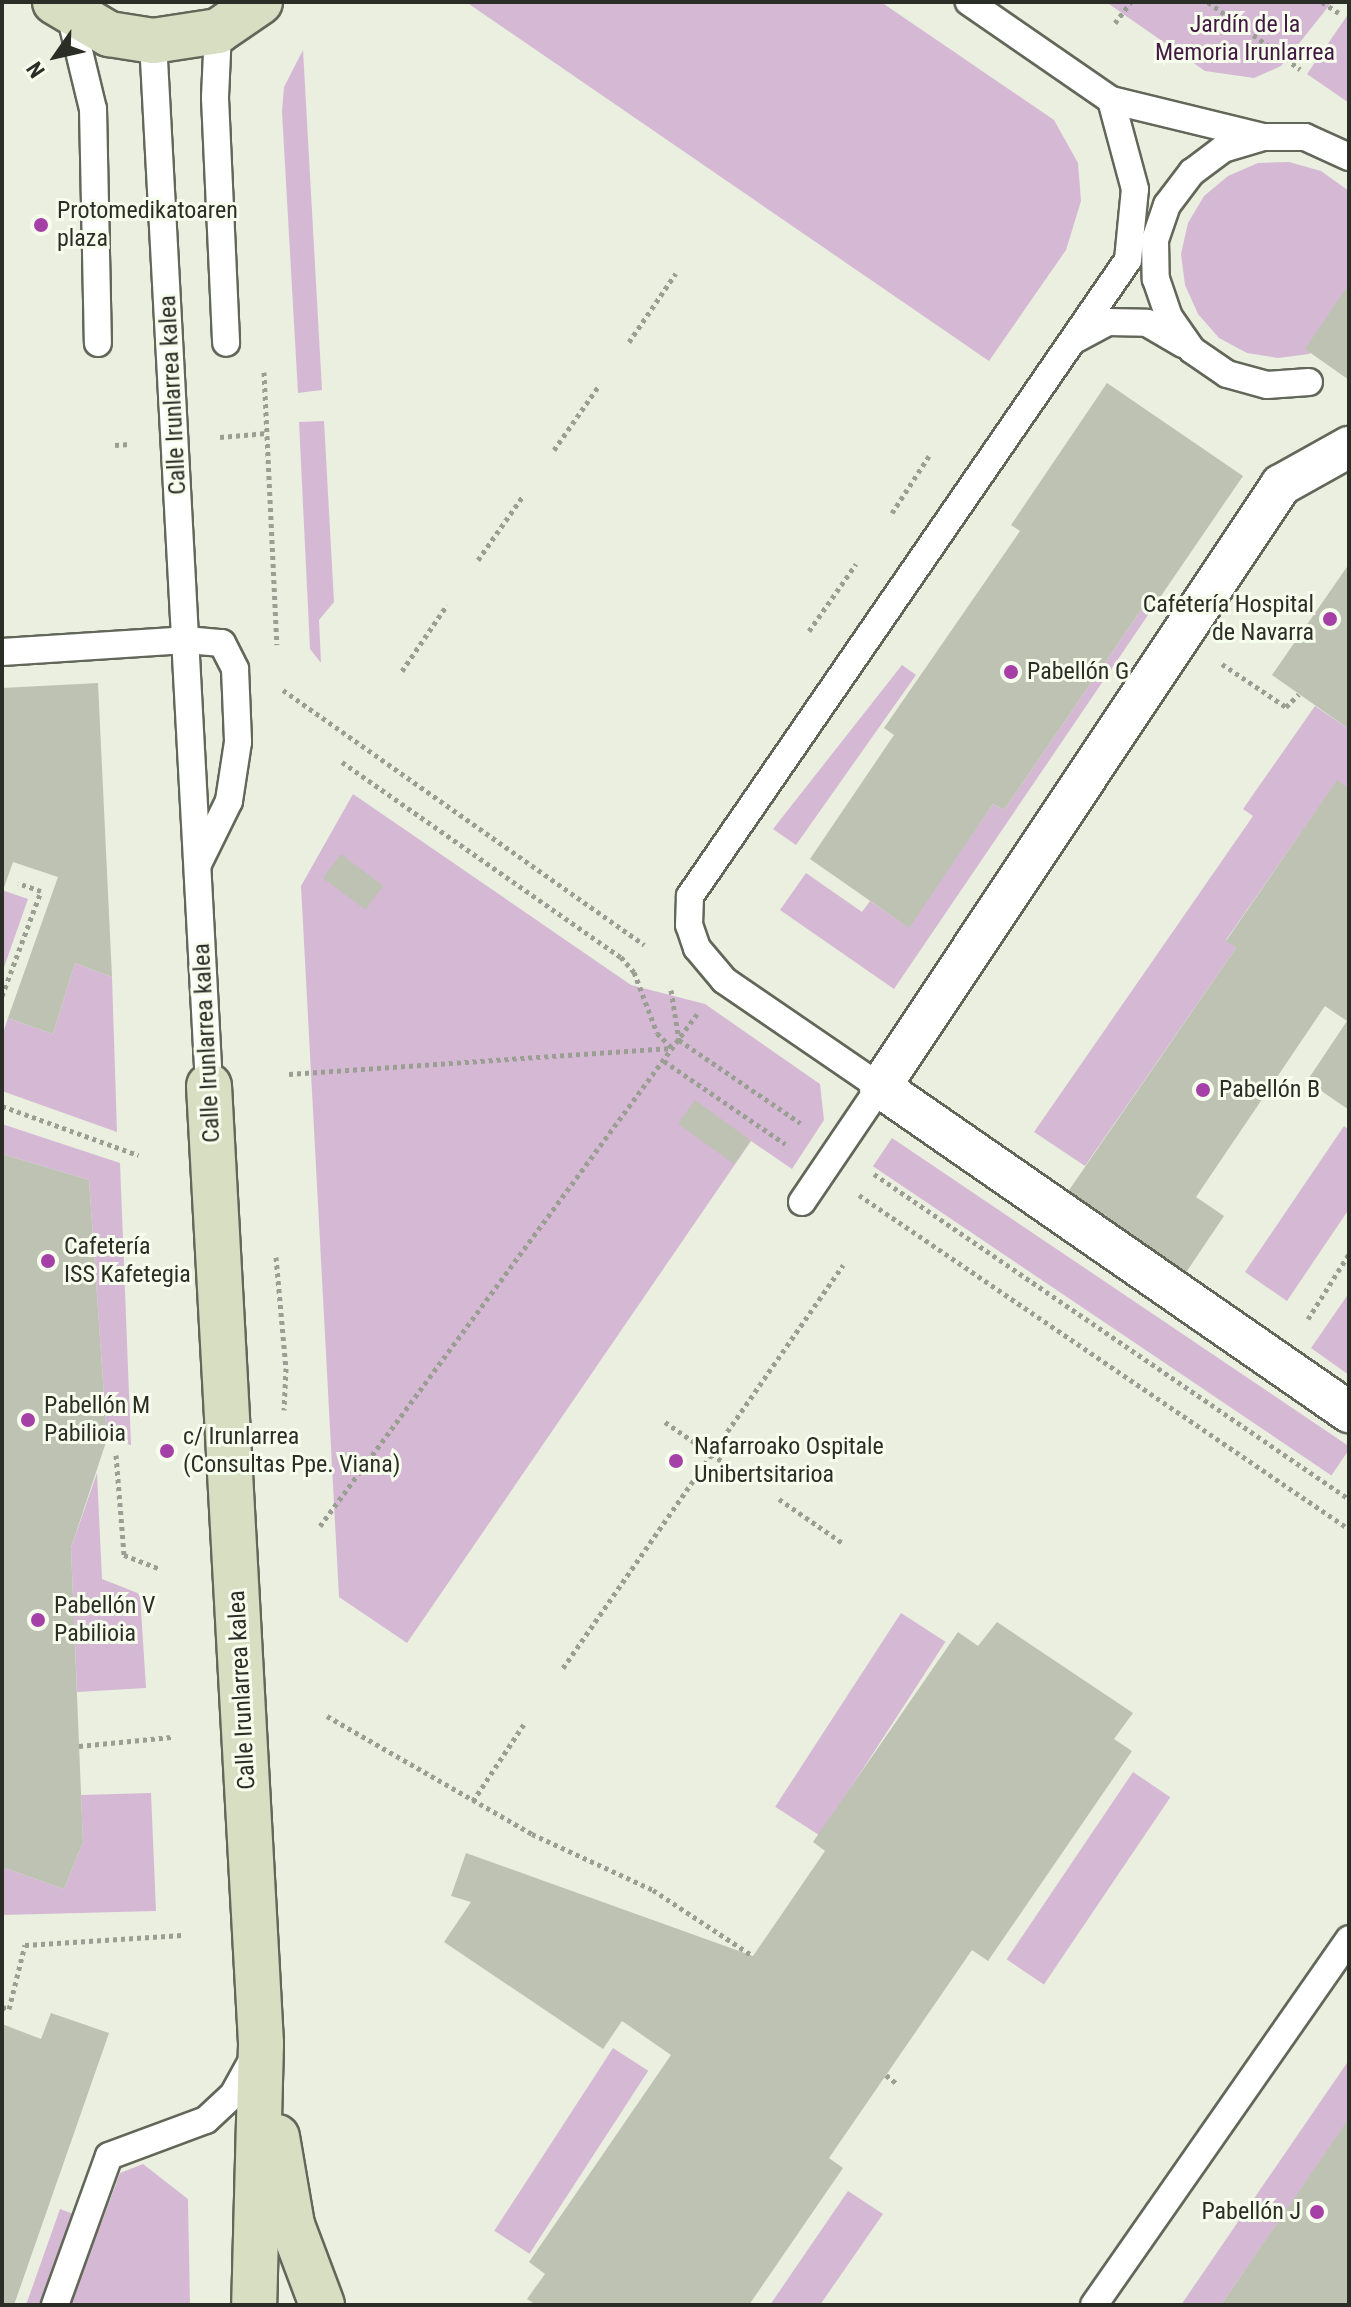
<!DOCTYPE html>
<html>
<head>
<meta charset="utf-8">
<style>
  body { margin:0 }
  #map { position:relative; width:1351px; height:2307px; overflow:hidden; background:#eaefe0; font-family:"Roboto Condensed",sans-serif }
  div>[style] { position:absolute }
  .green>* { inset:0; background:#d5b9d4; transform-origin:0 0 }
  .building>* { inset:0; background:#bdc2b3; transform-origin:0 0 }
  .path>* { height:5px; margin-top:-2.5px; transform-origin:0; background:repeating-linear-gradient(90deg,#9b9f93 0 4px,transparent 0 8px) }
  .roads { filter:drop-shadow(2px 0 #626759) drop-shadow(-2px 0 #626759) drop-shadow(0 2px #626759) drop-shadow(0 -2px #626759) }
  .service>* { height:26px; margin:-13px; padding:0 13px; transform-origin:13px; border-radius:13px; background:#fff }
  .pedestrian>* { height:40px; margin:-20px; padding:0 20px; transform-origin:20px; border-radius:20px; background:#fff }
  .secondary>* { height:44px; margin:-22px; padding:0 22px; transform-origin:22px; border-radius:22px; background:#d7dec2 }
  .dots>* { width:22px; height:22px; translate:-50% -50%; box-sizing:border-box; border:4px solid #f7fded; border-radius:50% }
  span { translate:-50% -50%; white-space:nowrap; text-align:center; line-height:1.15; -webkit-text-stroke:6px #f7fded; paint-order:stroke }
  .park-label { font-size:24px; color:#421942 }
  .poi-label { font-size:24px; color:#2b2d27 }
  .left { translate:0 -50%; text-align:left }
  .right { translate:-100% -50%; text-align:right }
  .street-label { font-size:24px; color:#2b2d27 }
  .frame { position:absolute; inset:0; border:4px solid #2b2d27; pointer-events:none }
  .north { position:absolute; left:16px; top:16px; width:80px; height:80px; -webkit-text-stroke:6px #f7fded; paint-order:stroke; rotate:236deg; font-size:22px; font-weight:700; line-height:32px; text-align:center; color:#2b2d27 }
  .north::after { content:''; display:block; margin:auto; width:28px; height:36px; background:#2b2d27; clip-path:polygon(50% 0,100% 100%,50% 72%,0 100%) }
</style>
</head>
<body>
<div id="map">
  <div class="green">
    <i style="clip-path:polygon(466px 2px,881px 2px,1054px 120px,1078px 163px,1081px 201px,1066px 250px,989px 361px)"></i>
    <i style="clip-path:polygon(1106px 2px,1332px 2px,1281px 66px,1254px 78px,1205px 71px)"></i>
    <i style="clip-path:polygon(1349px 13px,1349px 103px,1307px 74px)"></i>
    <i style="clip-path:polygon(303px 50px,322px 390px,298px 393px,282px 112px,284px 87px)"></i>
    <i style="clip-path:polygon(1289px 162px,1321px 171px,1349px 191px,1349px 327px,1309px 354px,1278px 358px,1247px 353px,1219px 338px,1198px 314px,1185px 285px,1181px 254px,1188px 223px,1204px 196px,1228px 176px,1258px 163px)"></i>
    <i style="clip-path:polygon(324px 421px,334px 602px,319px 620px,321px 663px,310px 649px,299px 422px)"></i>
    <i style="clip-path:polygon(1141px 610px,1148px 615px,894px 989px,780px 910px,806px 873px,862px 912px,870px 901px,908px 927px,993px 804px,1004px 810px)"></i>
    <i style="clip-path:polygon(902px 665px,916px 675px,796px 845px,773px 829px)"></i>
    <i style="clip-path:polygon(1315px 706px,1349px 729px,1349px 788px,1337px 781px,1226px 940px,1236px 948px,1085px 1166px,1034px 1132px,1253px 816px,1243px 809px)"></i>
    <i style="clip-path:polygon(353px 794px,631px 985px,705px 1004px,820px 1084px,824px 1120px,792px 1169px,751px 1141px,407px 1643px,339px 1597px,301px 886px)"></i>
    <i style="clip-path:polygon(2px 890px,28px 899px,2px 973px)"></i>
    <i style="clip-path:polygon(75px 963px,112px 977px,117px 1132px,2px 1091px,2px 1036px,8px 1018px,53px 1034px)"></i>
    <i style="clip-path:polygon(2px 1124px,120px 1163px,131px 1445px,107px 1439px,89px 1180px,2px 1154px)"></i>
    <i style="clip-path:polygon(1344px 1126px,1349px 1130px,1349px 1209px,1287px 1301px,1245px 1272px)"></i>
    <i style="left:892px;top:1138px;width:553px;height:34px;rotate:34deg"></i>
    <i style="clip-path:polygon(1349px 1293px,1349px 1375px,1311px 1348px)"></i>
    <i style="clip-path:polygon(97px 1473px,102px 1579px,140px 1594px,146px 1688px,77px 1692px,71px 1548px)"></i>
    <i style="left:901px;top:1613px;width:53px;height:231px;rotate:33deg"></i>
    <i style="left:1133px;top:1772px;width:45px;height:226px;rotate:34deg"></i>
    <i style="clip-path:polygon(151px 1793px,156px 1911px,2px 1915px,2px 1867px,64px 1889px,83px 1842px,81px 1795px)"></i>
    <i style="left:613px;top:2048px;width:42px;height:218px;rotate:33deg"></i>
    <i style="clip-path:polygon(1349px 2060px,1349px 2119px,1221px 2305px,1181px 2305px)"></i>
    <i style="clip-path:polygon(143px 2164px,188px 2199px,190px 2305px,26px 2305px,60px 2209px,101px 2224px,120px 2173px)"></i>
    <i style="clip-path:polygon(848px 2191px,883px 2214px,820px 2305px,770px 2305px)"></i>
  </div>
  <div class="building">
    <i style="clip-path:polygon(1349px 284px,1349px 380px,1305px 349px)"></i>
    <i style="clip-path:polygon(1107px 383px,1243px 476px,1148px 615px,1141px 610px,1004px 810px,993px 804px,909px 928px,810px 859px,894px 735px,884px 728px,1020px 531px,1011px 525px)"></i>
    <i style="clip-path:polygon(1349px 564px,1349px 729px,1272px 675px)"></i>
    <i style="clip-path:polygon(98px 683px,112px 977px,75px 963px,53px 1034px,8px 1018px,58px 877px,13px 862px,2px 893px,2px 688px)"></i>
    <i style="clip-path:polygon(1337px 780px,1349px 788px,1349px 1110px,1307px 1081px,1347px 1021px,1325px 1006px,1196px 1197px,1224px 1216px,1183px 1277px,1065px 1196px,1236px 948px,1226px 941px)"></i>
    <i style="left:341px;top:854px;width:53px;height:30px;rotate:37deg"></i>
    <i style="left:695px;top:1100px;width:69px;height:29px;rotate:36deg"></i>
    <i style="clip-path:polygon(2px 1154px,89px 1180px,107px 1439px,71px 1548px,83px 1842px,64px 1889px,2px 1867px)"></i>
    <i style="clip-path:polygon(997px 1622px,1133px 1713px,1114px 1739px,1132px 1751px,988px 1961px,972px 1950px,829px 2158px,843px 2168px,749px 2305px,536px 2305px,527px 2299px,545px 2274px,529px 2262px,671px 2055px,622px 2021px,603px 2049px,444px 1942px,471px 1902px,451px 1896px,466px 1853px,753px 1956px,825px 1851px,813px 1842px,958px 1632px,978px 1646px)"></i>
    <i style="clip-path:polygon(51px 2013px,109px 2033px,14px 2305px,2px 2305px,2px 2024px,41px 2039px)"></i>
    <i style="clip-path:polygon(1349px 2118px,1349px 2305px,1221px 2305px)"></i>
  </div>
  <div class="path">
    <i style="left:1208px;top:2px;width:114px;rotate:36.1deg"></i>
    <i style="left:1322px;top:2px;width:20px;rotate:33deg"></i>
    <i style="left:1115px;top:23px;width:26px;rotate:-53deg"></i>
    <i style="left:629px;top:342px;width:83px;rotate:-55.7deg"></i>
    <i style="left:264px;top:372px;width:273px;rotate:87.3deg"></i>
    <i style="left:220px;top:437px;width:47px;rotate:-4.9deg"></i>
    <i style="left:115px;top:445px;width:15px;rotate:-4deg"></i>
    <i style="left:554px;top:450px;width:80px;rotate:-55.1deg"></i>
    <i style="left:892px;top:513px;width:68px;rotate:-57deg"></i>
    <i style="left:478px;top:560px;width:78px;rotate:-54.9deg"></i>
    <i style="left:809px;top:631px;width:82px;rotate:-55deg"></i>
    <i style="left:1222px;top:664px;width:77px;rotate:33.9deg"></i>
    <i style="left:1286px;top:707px;width:18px;rotate:-45deg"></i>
    <i style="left:402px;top:671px;width:80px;rotate:-55.7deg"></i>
    <i style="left:283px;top:690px;width:442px;rotate:35.2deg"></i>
    <i style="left:342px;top:762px;width:340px;rotate:35deg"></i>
    <i style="left:621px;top:957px;width:20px;rotate:49deg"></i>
    <i style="left:634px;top:972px;width:65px;rotate:69.3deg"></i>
    <i style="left:657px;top:1033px;width:21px;rotate:45deg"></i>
    <i style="left:671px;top:990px;width:51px;rotate:80.9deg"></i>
    <i style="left:679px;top:1040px;width:147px;rotate:34.4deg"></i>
    <i style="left:2px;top:996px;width:112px;rotate:-69.6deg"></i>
    <i style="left:41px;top:891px;width:24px;rotate:-161deg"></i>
    <i style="left:664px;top:1061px;width:147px;rotate:34.4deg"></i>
    <i style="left:289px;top:1074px;width:383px;rotate:-3.9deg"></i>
    <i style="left:2px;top:1106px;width:145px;rotate:19.8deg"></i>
    <i style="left:874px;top:1174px;width:576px;rotate:34.38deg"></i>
    <i style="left:859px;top:1195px;width:593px;rotate:34.28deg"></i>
    <i style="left:276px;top:1257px;width:111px;rotate:84.9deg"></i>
    <i style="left:286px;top:1368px;width:42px;rotate:92.7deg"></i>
    <i style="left:1308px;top:1319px;width:77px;rotate:-57.8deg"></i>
    <i style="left:665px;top:1422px;width:90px;rotate:34.6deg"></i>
    <i style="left:116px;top:1455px;width:100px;rotate:85.4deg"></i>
    <i style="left:124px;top:1555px;width:39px;rotate:21deg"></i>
    <i style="left:779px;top:1499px;width:79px;rotate:34.7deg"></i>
    <i style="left:320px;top:1526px;width:636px;rotate:-53.63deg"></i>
    <i style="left:563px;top:1668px;width:491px;rotate:-55.2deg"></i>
    <i style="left:327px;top:1716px;width:237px;rotate:29.9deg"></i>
    <i style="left:532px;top:1834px;width:133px;rotate:24.8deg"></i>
    <i style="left:653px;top:1890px;width:120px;rotate:33.4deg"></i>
    <i style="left:79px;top:1746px;width:93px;rotate:-5.5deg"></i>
    <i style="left:473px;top:1801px;width:92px;rotate:-56.5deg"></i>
    <i style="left:2px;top:2007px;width:7px;rotate:16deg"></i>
    <i style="left:9px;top:2009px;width:66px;rotate:-76deg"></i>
    <i style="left:25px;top:1945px;width:158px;rotate:-3.6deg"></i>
    <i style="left:886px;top:2075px;width:13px;rotate:39deg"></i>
  </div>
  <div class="roads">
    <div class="service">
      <i style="left:70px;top:14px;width:98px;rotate:76.4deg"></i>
      <i style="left:93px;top:109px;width:234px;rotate:88.8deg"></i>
      <i style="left:218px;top:31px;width:67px;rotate:92.6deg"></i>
      <i style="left:215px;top:98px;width:245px;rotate:87.4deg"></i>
      <i style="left:153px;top:41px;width:1046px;rotate:86.93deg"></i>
      <i style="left:1111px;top:100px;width:156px;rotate:13.7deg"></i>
      <i style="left:1263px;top:137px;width:42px"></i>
      <i style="left:1305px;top:137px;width:48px;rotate:24.4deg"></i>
      <i style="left:1263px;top:137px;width:42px;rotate:163.3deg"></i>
      <i style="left:1223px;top:149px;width:39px;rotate:143deg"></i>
      <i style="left:1192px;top:172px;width:41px;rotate:127.1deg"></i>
      <i style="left:1167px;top:205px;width:37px;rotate:109deg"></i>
      <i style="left:1155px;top:240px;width:39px;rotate:89deg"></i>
      <i style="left:1156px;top:279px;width:40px;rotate:71.1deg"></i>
      <i style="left:1169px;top:317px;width:40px;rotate:55.1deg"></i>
      <i style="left:1192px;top:350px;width:42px;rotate:34.4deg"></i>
      <i style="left:1227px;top:374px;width:41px;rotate:15.4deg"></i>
      <i style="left:1267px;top:385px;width:42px;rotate:-4.1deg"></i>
      <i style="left:1076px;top:339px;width:36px;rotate:-28deg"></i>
      <i style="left:1108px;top:322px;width:39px;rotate:1deg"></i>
      <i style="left:1147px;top:323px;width:42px;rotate:30.3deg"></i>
      <i style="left:2px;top:652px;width:184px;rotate:-3.7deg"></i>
      <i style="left:186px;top:640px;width:36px;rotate:5deg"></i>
      <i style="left:222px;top:643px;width:29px;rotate:63deg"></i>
      <i style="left:235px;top:669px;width:73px;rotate:87.6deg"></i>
      <i style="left:238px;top:742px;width:60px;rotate:98.7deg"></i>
      <i style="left:229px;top:801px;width:68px;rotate:116.2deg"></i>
      <i style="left:802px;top:1202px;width:139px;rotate:-55.9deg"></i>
      <i style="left:880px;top:1087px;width:189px;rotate:-145.6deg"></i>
      <i style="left:724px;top:980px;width:42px;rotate:-130.2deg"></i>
      <i style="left:697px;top:948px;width:24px;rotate:-109deg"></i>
      <i style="left:689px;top:925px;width:29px;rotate:-88deg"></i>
      <i style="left:690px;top:896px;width:772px;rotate:-55.45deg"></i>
      <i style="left:1128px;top:260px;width:71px;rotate:-84.4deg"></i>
      <i style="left:1135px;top:189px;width:92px;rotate:-105.1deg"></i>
      <i style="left:1111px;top:100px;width:173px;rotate:-145.4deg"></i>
      <i style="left:55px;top:2305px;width:158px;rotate:-70.1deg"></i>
      <i style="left:109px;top:2156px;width:103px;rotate:-20.4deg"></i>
      <i style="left:206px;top:2120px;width:37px;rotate:-43deg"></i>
      <i style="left:233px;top:2095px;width:43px;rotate:-61.1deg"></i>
      <i style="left:1094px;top:2305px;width:446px;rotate:-55.1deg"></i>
    </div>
    <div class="pedestrian">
      <i style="left:1349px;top:447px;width:78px;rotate:150.8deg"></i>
      <i style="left:1281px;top:485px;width:723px;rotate:123.67deg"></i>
      <i style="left:880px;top:1087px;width:571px;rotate:34.72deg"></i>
    </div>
    <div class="secondary">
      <i style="left:55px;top:2px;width:63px;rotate:30.7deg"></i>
      <i style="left:109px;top:34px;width:45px;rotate:9deg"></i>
      <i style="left:153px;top:41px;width:66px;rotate:-8.7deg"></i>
      <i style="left:218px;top:31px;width:51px;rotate:-34.6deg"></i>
      <i style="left:209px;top:1086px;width:959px;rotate:86.89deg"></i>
      <i style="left:261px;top:2044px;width:261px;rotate:91.5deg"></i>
      <i style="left:277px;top:2137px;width:89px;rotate:80.3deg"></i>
      <i style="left:292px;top:2225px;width:85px;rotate:69.4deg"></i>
    </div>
  </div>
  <div class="dots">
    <i style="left:41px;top:225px;background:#a541a6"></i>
    <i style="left:1330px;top:619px;background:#a541a6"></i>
    <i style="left:1011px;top:672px;background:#a541a6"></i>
    <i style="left:1203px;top:1090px;background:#a541a6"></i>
    <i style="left:48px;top:1261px;background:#a541a6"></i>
    <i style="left:28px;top:1420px;background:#a541a6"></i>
    <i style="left:167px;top:1451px;background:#a541a6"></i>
    <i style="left:676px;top:1461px;background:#a541a6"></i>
    <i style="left:38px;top:1620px;background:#a541a6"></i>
    <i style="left:1317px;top:2212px;background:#a541a6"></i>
  </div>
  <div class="park-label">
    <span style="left:1245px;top:39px">Jardín de la<br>Memoria Irunlarrea</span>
  </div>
  <div class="poi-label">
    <span class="left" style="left:57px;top:225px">Protomedikatoaren<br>plaza</span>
    <span class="right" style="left:1314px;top:619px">Cafetería Hospital<br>de Navarra</span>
    <span class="left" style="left:1027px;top:672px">Pabellón G</span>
    <span class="left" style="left:1219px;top:1090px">Pabellón B</span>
    <span class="left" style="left:64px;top:1261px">Cafetería<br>ISS Kafetegia</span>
    <span class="left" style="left:44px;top:1420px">Pabellón M<br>Pabilioia</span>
    <span class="left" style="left:183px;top:1451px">c/ Irunlarrea<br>(Consultas Ppe. Viana)</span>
    <span class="left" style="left:694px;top:1461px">Nafarroako Ospitale<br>Unibertsitarioa</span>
    <span class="left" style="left:54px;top:1620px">Pabellón V<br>Pabilioia</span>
    <span class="right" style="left:1301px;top:2212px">Pabellón J</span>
  </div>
  <div class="street-label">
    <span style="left:173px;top:395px;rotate:-93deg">Calle Irunlarrea kalea</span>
    <span style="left:207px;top:1043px;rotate:-93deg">Calle Irunlarrea kalea</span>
    <span style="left:242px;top:1690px;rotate:-93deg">Calle Irunlarrea kalea</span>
  </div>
  <div class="frame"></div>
  <div class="north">N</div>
</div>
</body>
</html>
